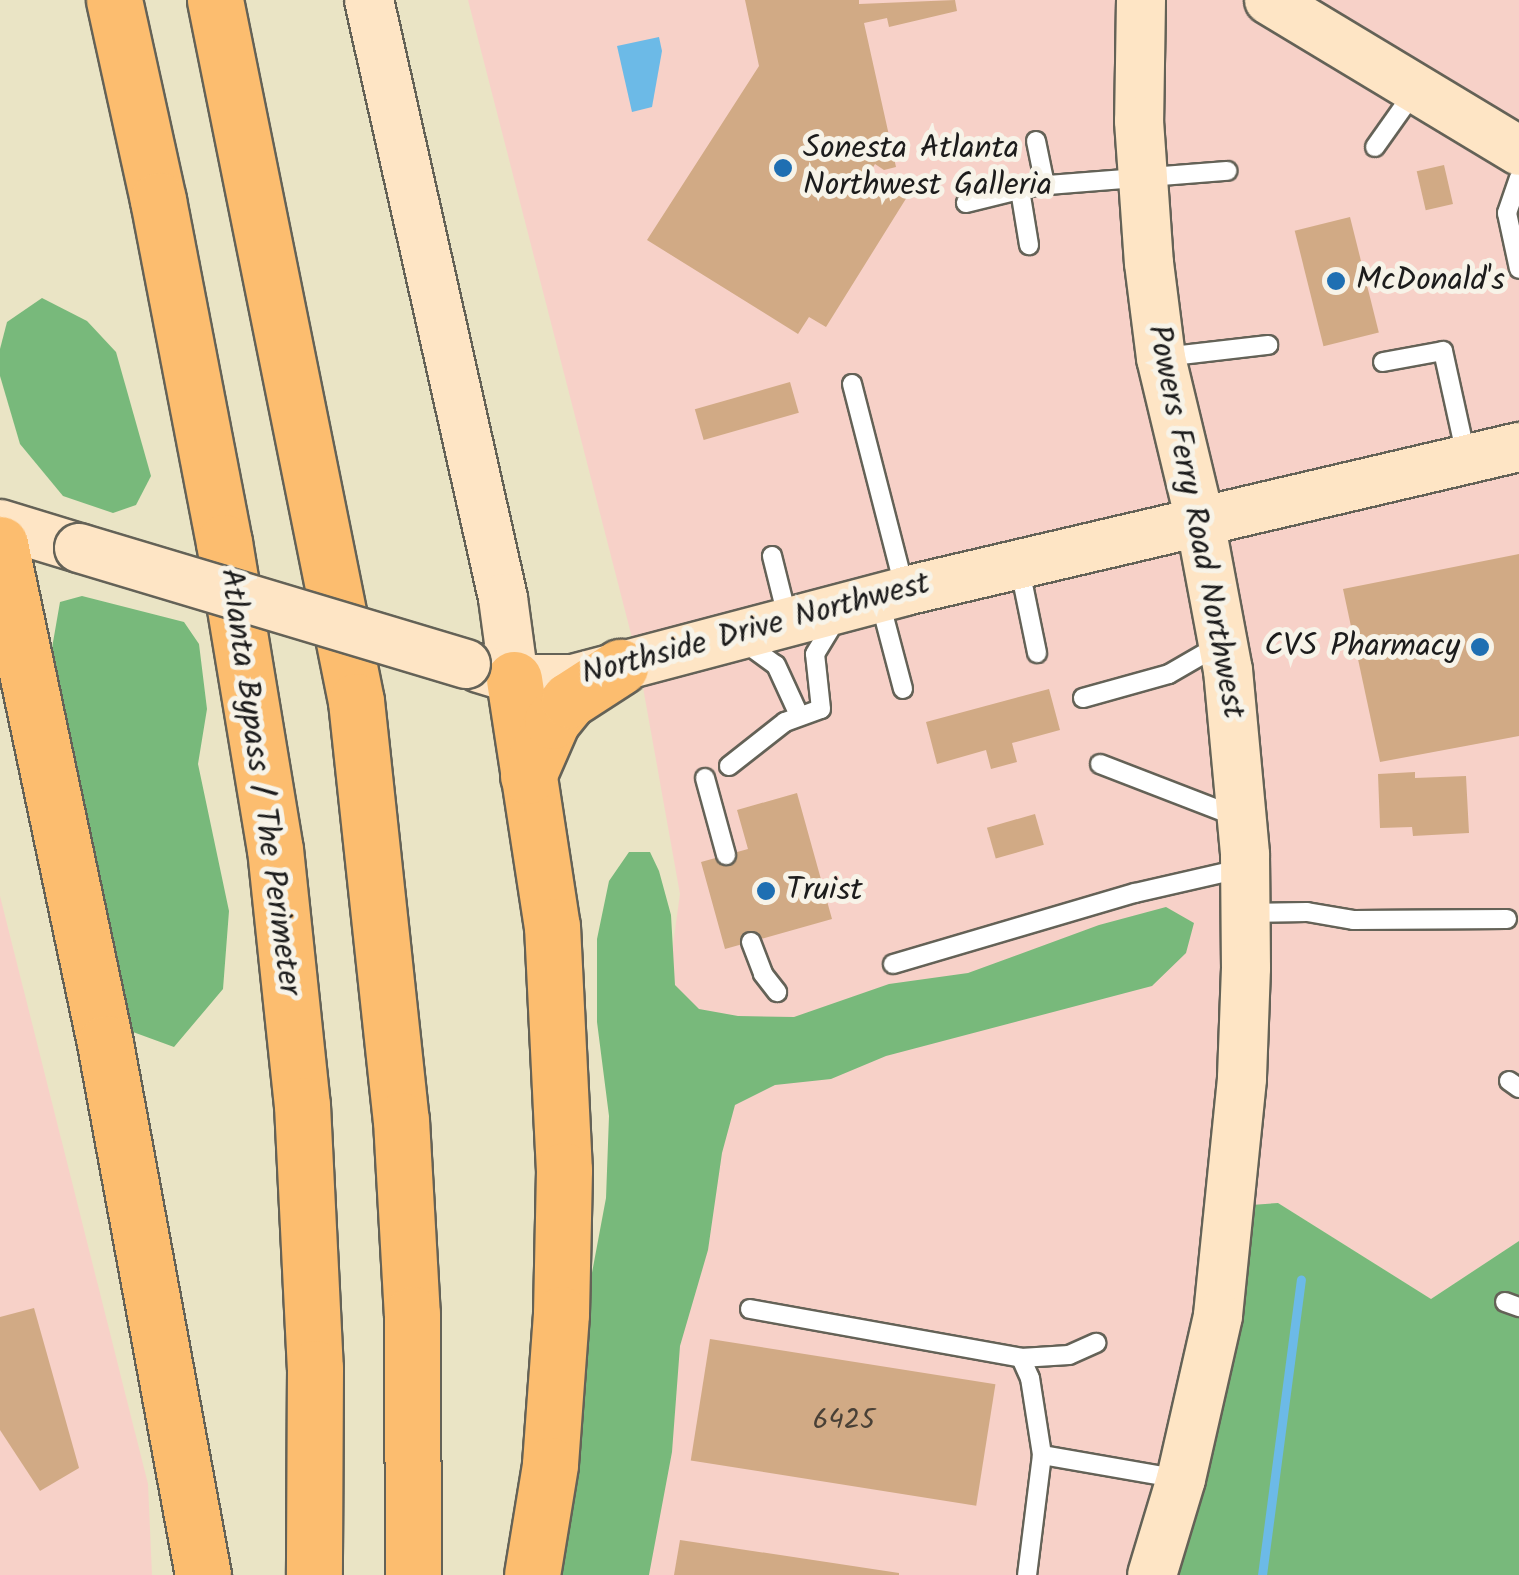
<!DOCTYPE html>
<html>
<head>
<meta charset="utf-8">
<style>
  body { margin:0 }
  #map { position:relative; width:1519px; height:1575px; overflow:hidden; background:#eae4c5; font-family:Kalam,sans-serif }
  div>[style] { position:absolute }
  .built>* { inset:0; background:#f7d1c8 }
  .forest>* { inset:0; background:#78b97b }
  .water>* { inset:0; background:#6cbae7 }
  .stream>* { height:9px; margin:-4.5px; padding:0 4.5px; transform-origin:4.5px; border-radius:4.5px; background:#6cbae7 }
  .building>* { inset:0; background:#d1aa85; transform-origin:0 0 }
  .roads { filter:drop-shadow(2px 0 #646257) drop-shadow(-2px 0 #646257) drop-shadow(0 2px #646257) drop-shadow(0 -2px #646257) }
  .lane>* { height:18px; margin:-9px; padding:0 9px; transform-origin:9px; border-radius:9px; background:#fff }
  .secondary>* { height:48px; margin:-24px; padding:0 24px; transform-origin:24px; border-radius:24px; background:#fee5c5 }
  .highway>* { height:55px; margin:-27.5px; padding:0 27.5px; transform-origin:27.5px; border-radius:27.5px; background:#fcbd6f }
  .bridges { filter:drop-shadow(2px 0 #646257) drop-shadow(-2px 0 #646257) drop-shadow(0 2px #646257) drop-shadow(0 -2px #646257) }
  .secondary-bridge>* { height:48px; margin:-24px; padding:0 24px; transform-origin:24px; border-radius:24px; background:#fee5c5 }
  .dots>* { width:28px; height:28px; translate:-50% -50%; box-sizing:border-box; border:5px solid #f7f3e8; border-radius:50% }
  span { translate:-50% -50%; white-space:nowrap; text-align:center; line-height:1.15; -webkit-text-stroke:10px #f7f3e8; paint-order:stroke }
  .number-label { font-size:28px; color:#494036 }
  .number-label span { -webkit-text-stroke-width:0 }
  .poi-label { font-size:32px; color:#1c1c1c }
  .left { translate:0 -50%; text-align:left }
  .right { translate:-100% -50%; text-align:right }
  .street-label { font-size:32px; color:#1c1c1c }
</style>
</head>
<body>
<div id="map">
  <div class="built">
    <i style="clip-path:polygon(468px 0,1519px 0,1519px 1241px,1431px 1299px,1278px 1203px,1176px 1575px,586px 1575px,680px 894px,639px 665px)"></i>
    <i style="clip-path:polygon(0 896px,148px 1484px,152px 1575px,0 1575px)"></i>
  </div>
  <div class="forest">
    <i style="clip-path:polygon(42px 298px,87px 321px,116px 352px,151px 476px,136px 505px,113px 513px,63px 496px,20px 444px,0 376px,0 349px,7px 322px)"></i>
    <i style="clip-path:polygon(82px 596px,184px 622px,199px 644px,207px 709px,198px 764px,229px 911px,223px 989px,174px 1047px,133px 1032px,116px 1004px,48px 671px,60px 602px)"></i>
    <i style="clip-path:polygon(629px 852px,650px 852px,659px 871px,671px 915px,675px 985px,699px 1009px,738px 1016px,794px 1017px,889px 984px,968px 973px,1099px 925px,1166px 907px,1194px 923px,1186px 953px,1152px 986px,886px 1056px,831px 1079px,775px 1085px,735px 1105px,722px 1153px,708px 1250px,680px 1346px,672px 1452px,649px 1575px,557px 1575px,567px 1538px,588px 1294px,606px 1198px,609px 1116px,597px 1022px,597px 939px,609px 881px)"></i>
    <i style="clip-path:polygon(1278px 1203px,1431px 1299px,1519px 1241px,1519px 1575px,1176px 1575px,1251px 1205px)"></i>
  </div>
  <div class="water">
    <i style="clip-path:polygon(659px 37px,662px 51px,652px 107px,632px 112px,617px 46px)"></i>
  </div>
  <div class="stream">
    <i style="left:1262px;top:1575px;width:298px;rotate:-82.5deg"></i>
  </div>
  <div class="building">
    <i style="clip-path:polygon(745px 0,859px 0,859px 4px,955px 0,957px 11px,889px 27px,887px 18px,864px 23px,896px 167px,884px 170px,875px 164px,869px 174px,907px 197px,826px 327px,809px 317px,798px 334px,647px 240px,759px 66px)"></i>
    <i style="left:1444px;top:165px;width:40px;height:28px;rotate:77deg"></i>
    <i style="left:1350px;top:217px;width:119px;height:57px;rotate:76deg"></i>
    <i style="left:790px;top:382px;width:32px;height:99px;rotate:74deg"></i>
    <i style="clip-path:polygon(1519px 554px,1519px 736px,1380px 762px,1343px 589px)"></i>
    <i style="clip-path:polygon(1049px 689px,1060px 730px,1012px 743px,1017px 762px,991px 769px,986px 750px,937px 764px,926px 722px)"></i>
    <i style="clip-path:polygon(1415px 772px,1415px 778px,1466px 776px,1469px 833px,1413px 836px,1412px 827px,1380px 828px,1378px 774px)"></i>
    <i style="clip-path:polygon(797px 793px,832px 919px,725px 949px,701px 862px,748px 849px,737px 810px)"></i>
    <i style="left:1035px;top:814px;width:32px;height:50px;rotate:74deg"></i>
    <i style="clip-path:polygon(34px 1308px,79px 1468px,40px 1491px,0 1430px,0 1317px)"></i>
    <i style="left:710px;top:1339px;width:289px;height:123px;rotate:9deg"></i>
    <i style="clip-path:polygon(680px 1540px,899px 1573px,899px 1575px,674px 1575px)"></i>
  </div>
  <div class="roads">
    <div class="lane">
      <i style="left:1036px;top:141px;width:45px;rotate:78.4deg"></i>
      <i style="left:1375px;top:147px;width:71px;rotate:-54.7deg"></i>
      <i style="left:1519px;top:178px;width:37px;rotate:109deg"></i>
      <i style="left:1507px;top:213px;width:57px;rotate:77.9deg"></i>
      <i style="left:1020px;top:190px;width:56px;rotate:80.7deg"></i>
      <i style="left:966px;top:203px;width:71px;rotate:-13.8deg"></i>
      <i style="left:1035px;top:186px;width:193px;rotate:-4.5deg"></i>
      <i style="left:1164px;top:357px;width:105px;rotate:-6.6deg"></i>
      <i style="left:1383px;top:362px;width:61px;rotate:-10.4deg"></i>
      <i style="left:1443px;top:351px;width:107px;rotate:77.6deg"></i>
      <i style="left:852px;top:384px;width:213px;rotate:75.6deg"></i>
      <i style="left:772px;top:556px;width:66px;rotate:76deg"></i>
      <i style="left:1019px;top:565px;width:90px;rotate:78.4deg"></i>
      <i style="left:879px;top:598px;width:94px;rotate:75.2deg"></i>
      <i style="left:744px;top:642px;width:39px;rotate:36deg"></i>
      <i style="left:776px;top:665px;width:55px;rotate:65.3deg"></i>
      <i style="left:1083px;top:698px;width:89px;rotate:-15.6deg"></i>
      <i style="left:1169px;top:674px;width:58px;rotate:-30.1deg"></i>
      <i style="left:1100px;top:764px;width:150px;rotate:21.1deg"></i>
      <i style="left:729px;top:766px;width:71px;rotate:-38.2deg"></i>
      <i style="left:785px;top:722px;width:38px;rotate:-20deg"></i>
      <i style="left:821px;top:709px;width:55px;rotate:-96.2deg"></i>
      <i style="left:815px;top:654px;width:42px;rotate:-58.6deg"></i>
      <i style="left:705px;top:778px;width:80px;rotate:74.7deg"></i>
      <i style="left:1246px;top:913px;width:61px;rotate:-0.9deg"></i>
      <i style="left:1307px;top:912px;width:48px;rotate:9.7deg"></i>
      <i style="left:1354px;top:920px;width:153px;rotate:-0.4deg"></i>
      <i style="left:751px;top:942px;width:34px;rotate:69deg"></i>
      <i style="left:763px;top:974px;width:23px;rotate:52deg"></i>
      <i style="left:893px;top:964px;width:252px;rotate:-16.4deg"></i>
      <i style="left:1135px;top:893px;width:112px;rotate:-12.9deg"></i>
      <i style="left:1509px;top:1081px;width:12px;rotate:35deg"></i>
      <i style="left:1505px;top:1302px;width:15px;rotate:20deg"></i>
      <i style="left:750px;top:1309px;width:275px;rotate:10.2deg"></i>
      <i style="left:1021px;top:1358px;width:48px;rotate:-3.6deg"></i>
      <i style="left:1069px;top:1355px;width:30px;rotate:-24deg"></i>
      <i style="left:1021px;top:1358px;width:22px;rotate:66deg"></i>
      <i style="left:1030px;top:1378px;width:78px;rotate:81.1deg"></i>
      <i style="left:1042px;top:1455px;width:121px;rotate:97.1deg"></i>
      <i style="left:1042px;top:1455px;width:139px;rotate:9.9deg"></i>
    </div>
    <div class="secondary">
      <i style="left:369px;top:0;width:613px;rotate:77.37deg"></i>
      <i style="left:503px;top:598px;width:82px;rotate:82.3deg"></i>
      <i style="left:1141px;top:0;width:121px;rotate:90.9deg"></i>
      <i style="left:1139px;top:121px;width:142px;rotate:86deg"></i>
      <i style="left:1149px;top:263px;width:96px;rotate:82.8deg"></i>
      <i style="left:1161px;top:358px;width:168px;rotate:76.5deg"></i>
      <i style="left:1200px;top:521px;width:152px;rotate:79.4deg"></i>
      <i style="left:1228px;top:670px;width:186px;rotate:84.7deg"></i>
      <i style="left:1245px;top:855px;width:113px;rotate:89.5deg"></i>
      <i style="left:1246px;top:968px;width:111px;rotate:92.1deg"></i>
      <i style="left:1242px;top:1079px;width:238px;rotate:95.8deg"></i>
      <i style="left:1218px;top:1316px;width:167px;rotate:102.8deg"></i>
      <i style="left:1181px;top:1479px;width:100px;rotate:106.8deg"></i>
      <i style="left:1269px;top:0;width:292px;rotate:31.1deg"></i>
      <i style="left:0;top:524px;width:83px;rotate:16.9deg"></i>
      <i style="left:479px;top:668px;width:37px;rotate:17deg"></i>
      <i style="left:514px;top:679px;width:59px"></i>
      <i style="left:573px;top:679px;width:343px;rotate:-14.8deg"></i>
      <i style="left:905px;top:591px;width:631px;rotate:-13.2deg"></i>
    </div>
    <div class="highway">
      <i style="left:114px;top:0;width:205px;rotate:77.6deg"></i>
      <i style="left:158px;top:200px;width:348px;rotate:79.1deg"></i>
      <i style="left:224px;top:542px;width:311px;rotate:80.6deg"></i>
      <i style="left:275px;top:849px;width:257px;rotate:84deg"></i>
      <i style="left:302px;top:1105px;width:263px;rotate:87.2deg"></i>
      <i style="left:315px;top:1368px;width:207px;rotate:90.3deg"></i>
      <i style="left:215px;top:0;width:715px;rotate:78.63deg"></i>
      <i style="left:356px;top:701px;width:421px;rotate:83.9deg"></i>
      <i style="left:401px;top:1120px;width:194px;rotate:86.8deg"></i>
      <i style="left:412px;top:1314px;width:261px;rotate:89.8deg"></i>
      <i style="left:0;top:544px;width:510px;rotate:78.12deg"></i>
      <i style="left:105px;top:1043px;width:541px;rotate:79.56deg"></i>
      <i style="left:514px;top:679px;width:250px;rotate:81.3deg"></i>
      <i style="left:552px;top:926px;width:244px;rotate:87.2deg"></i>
      <i style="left:564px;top:1170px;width:144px;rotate:91.2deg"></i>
      <i style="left:561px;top:1314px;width:151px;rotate:94.2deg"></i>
      <i style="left:550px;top:1465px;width:111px;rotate:99.3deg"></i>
      <i style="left:528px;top:776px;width:60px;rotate:-66.4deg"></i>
      <i style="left:552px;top:721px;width:27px;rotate:-51deg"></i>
      <i style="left:569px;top:700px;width:61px;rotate:-32.9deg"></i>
    </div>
  </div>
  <div class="bridges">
    <div class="secondary-bridge">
      <i style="left:79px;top:548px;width:404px;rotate:16.7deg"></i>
    </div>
  </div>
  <div class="dots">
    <i style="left:783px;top:168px;background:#1f6fb2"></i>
    <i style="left:1336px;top:281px;background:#1f6fb2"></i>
    <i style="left:1480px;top:647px;background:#1f6fb2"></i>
    <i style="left:766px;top:891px;background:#1f6fb2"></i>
  </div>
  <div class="number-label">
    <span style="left:844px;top:1421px">6425</span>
  </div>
  <div class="poi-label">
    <span class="left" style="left:803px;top:168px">Sonesta Atlanta<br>Northwest Galleria</span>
    <span class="left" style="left:1356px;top:281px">McDonald's</span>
    <span class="right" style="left:1460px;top:647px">CVS Pharmacy</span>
    <span class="left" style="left:786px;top:891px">Truist</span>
  </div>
  <div class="street-label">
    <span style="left:1195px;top:522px;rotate:79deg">Powers Ferry Road Northwest</span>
    <span style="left:756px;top:630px;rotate:-15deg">Northside Drive Northwest</span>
    <span style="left:259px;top:782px;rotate:82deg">Atlanta Bypass / The Perimeter</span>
  </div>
</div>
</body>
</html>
